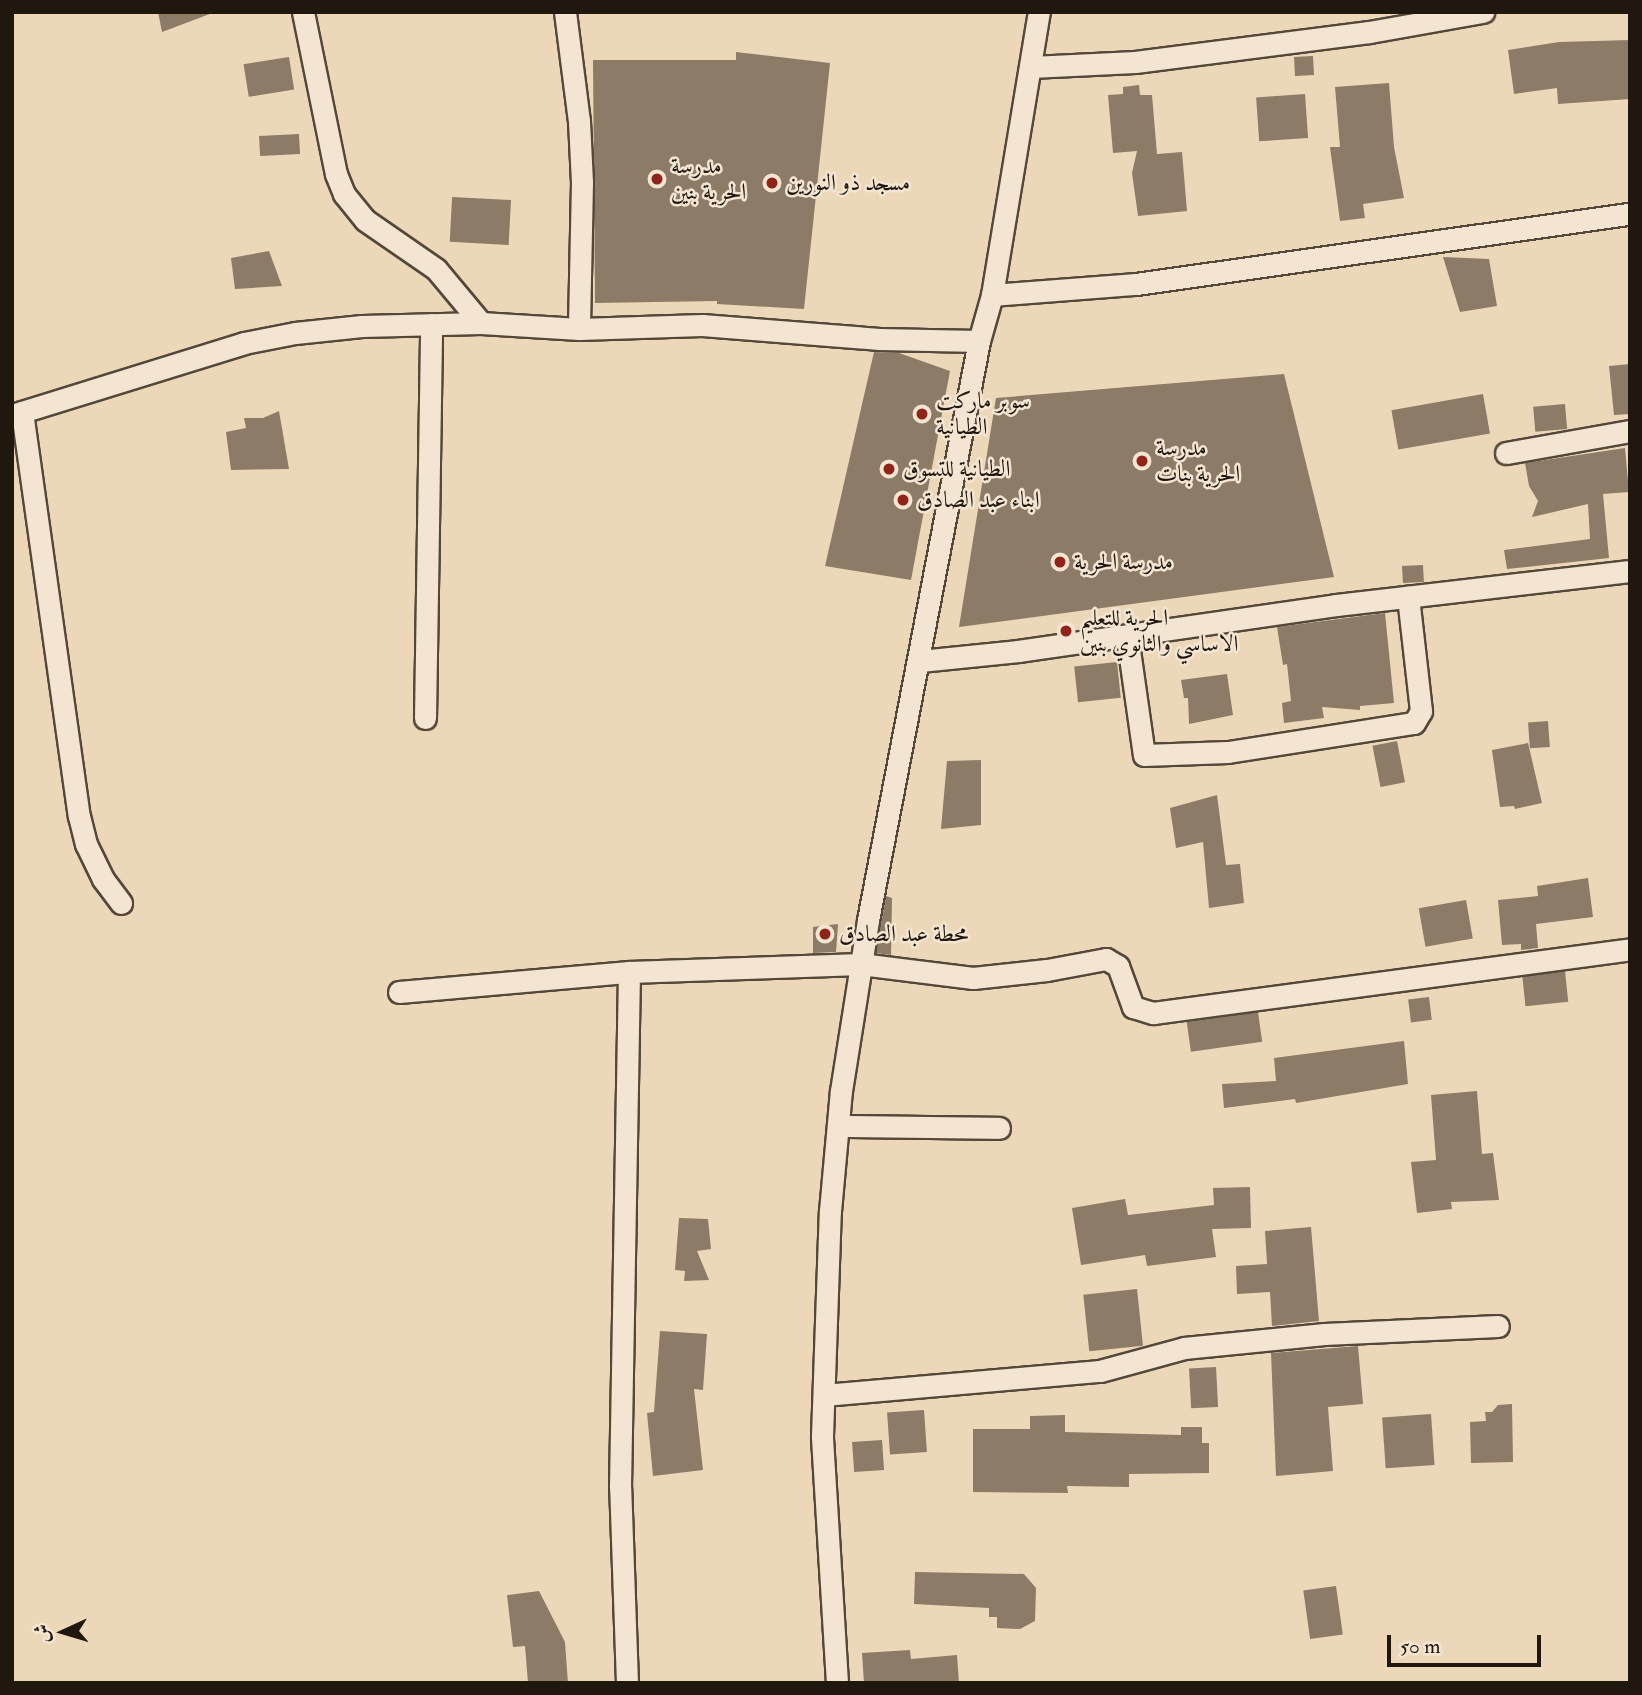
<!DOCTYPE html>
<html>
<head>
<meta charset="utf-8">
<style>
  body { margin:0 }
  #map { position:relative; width:1642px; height:1695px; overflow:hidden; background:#edd7b9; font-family:"IM FELL Double Pica",Amiri,serif }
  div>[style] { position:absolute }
  .building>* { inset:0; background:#8b7b67; transform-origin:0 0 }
  .roads { filter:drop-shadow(2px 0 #534839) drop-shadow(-2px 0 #534839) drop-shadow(0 2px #534839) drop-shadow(0 -2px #534839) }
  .minor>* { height:21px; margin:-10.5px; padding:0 10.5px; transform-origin:10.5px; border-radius:10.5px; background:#f3e5d2 }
  .dots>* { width:19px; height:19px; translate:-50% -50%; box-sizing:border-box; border:4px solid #f3e5d2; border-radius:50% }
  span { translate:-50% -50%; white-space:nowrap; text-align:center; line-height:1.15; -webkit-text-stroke:5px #f3e5d2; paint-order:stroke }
  .poi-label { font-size:23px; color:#20180e }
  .left { translate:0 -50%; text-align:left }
  .frame { position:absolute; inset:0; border:14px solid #20180e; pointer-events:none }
  .north { position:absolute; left:28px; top:1597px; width:70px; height:70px; -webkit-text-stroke:5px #f3e5d2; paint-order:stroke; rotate:266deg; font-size:19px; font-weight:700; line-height:28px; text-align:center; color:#20180e }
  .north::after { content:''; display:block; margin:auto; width:24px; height:32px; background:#20180e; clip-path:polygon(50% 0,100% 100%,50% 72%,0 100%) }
  .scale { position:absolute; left:1387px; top:1635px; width:154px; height:32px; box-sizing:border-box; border:4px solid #20180e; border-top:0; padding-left:9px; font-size:21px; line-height:24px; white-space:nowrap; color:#20180e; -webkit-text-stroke:5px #f3e5d2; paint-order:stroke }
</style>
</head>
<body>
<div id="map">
  <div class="building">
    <i style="clip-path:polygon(158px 12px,215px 12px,162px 32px)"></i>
    <i style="clip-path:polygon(1630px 40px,1630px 99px,1558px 104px,1557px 88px,1514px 94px,1508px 50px,1559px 42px)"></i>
    <i style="clip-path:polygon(736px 52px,830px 63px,804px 309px,717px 304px,717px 301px,595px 303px,593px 60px,736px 60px)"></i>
    <i style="left:1313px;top:56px;width:19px;height:19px;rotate:87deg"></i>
    <i style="left:289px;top:57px;width:33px;height:46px;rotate:81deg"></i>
    <i style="clip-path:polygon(1389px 83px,1394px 147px,1404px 198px,1363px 204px,1365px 218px,1340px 221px,1330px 147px,1340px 147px,1335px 87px)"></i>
    <i style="clip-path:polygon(1139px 85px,1140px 95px,1152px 95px,1157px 154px,1182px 152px,1187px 211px,1138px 216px,1132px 173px,1137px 151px,1113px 153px,1108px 95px,1123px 94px,1123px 87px)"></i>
    <i style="left:1305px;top:94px;width:44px;height:49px;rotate:86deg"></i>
    <i style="left:299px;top:134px;width:20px;height:40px;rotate:87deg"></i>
    <i style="left:511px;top:200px;width:45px;height:59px;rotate:93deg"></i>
    <i style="clip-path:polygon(269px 251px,282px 286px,235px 289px,231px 258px)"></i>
    <i style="clip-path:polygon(1443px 257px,1489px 259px,1497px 306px,1460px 312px)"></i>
    <i style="clip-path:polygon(874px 352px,899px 353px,950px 371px,911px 580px,825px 566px)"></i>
    <i style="clip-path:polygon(1630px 364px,1630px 414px,1614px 415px,1609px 366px)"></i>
    <i style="clip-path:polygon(1284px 374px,1334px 577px,959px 627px,996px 398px)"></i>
    <i style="left:1483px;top:394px;width:40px;height:93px;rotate:80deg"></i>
    <i style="left:1565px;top:404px;width:25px;height:32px;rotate:85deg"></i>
    <i style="clip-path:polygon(279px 411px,289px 469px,231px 470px,226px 432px,246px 428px,244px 418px,263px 418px)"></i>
    <i style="clip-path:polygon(1625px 448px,1629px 492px,1603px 494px,1609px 558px,1507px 569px,1504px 550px,1590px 539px,1588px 504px,1532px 517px,1538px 501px,1529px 486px,1525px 463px)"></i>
    <i style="left:1423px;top:565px;width:17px;height:21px;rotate:87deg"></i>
    <i style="clip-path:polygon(1385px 613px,1394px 703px,1360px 706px,1360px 710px,1322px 707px,1324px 718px,1284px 723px,1282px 703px,1291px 701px,1287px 664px,1283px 665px,1277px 627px)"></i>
    <i style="left:1117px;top:662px;width:36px;height:43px;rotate:84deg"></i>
    <i style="clip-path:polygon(1227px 674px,1233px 715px,1189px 724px,1188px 698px,1184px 698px,1181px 680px)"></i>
    <i style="left:1548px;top:721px;width:26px;height:20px;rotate:86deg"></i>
    <i style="left:1397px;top:741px;width:42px;height:25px;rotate:79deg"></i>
    <i style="clip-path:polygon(1528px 743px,1542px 803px,1515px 809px,1514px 806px,1500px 807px,1492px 750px)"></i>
    <i style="clip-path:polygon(981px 760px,981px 825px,941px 829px,947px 761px)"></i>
    <i style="clip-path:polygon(1217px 795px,1226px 865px,1240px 864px,1244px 903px,1209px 908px,1203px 842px,1176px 848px,1170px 808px)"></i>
    <i style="clip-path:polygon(1588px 878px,1593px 917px,1536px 924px,1538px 948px,1521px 950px,1521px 944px,1502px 945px,1498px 900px,1538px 896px,1537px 886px)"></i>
    <i style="clip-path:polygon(886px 896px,892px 898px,891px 955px,876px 953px)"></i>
    <i style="left:1466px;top:900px;width:39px;height:48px;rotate:80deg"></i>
    <i style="clip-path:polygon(838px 924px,836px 952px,813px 953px,813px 927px)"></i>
    <i style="left:1565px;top:971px;width:31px;height:43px;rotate:84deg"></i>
    <i style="left:1429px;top:997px;width:23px;height:21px;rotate:83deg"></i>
    <i style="left:1258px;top:1012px;width:30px;height:72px;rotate:82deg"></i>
    <i style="clip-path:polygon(1404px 1041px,1408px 1084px,1296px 1103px,1295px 1099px,1224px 1108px,1222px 1084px,1276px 1081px,1274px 1058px)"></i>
    <i style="clip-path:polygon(1477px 1091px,1482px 1154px,1493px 1153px,1499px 1200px,1451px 1202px,1452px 1209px,1417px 1213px,1411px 1162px,1436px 1160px,1431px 1095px)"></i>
    <i style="clip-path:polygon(1250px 1187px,1251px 1228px,1212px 1229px,1216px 1257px,1147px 1266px,1145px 1255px,1081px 1265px,1072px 1208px,1125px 1199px,1128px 1215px,1214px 1205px,1213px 1188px)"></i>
    <i style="clip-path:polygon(679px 1218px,708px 1219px,711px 1249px,697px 1251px,709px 1280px,684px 1281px,685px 1271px,675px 1270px)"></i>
    <i style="clip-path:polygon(1311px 1227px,1319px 1321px,1272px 1326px,1270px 1292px,1237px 1294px,1236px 1266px,1267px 1264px,1265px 1231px)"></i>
    <i style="left:1137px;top:1289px;width:57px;height:54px;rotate:84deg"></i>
    <i style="clip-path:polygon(660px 1331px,707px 1334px,703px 1390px,694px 1389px,703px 1470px,653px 1476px,647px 1413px,654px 1412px)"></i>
    <i style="clip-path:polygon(1358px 1346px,1363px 1404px,1328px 1407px,1333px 1471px,1276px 1476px,1271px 1353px)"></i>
    <i style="left:1216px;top:1367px;width:40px;height:27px;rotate:87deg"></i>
    <i style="clip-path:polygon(1512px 1404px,1513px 1462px,1471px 1463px,1470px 1422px,1486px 1421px,1485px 1412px,1492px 1412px,1498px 1405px)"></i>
    <i style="left:924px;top:1410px;width:42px;height:37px;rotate:86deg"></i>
    <i style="left:1431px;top:1414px;width:51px;height:49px;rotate:86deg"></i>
    <i style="clip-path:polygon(1065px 1415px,1065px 1432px,1181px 1435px,1181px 1427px,1202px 1427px,1202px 1443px,1209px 1443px,1209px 1473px,1129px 1474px,1129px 1487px,1067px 1486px,1068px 1493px,973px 1492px,973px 1429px,1030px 1429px,1030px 1416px)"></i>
    <i style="left:882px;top:1440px;width:30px;height:30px;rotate:86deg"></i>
    <i style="clip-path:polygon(915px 1572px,1024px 1574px,1036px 1588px,1035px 1621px,1020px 1629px,997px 1628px,997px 1617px,989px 1617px,989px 1608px,914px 1604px)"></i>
    <i style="left:1336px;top:1586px;width:49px;height:33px;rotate:82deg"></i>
    <i style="clip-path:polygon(539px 1591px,565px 1642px,568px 1683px,528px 1683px,525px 1646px,513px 1647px,507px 1595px)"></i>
    <i style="clip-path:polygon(910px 1650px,911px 1659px,957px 1655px,959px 1683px,864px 1683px,862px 1653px)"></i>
  </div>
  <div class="roads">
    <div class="minor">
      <i style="left:303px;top:12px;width:165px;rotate:78.5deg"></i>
      <i style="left:336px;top:174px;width:22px;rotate:68deg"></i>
      <i style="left:344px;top:194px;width:33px;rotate:51deg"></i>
      <i style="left:365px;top:220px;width:86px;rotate:34.6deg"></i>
      <i style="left:436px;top:269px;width:70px;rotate:50.2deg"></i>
      <i style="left:565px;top:12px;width:110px;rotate:82.7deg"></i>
      <i style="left:579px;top:121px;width:61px;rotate:87.2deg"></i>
      <i style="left:582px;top:182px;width:147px;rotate:91.2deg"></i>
      <i style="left:1031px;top:67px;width:104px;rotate:-2.8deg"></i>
      <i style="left:1135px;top:62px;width:236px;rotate:-7.3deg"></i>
      <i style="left:1369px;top:32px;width:116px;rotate:-10deg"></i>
      <i style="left:992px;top:295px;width:144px;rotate:-4.4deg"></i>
      <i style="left:1136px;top:284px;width:499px;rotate:-8.1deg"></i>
      <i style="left:22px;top:412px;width:408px;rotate:82deg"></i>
      <i style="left:79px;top:816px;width:29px;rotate:76deg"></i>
      <i style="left:86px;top:844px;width:39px;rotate:64deg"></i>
      <i style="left:103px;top:879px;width:30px;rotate:53deg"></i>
      <i style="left:12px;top:415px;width:243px;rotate:-17.2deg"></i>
      <i style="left:244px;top:343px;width:52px;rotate:-11.1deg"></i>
      <i style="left:295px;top:333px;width:67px;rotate:-6deg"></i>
      <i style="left:362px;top:326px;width:119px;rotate:-1.4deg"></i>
      <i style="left:481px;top:323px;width:98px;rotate:3.5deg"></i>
      <i style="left:579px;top:329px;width:123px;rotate:-1.9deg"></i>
      <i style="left:702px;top:325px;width:178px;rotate:4.5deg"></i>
      <i style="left:879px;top:339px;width:100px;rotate:1.1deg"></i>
      <i style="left:1506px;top:453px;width:126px;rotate:-10.1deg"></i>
      <i style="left:1127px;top:636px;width:120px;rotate:81.9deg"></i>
      <i style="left:1144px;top:755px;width:84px;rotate:-2deg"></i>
      <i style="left:1228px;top:752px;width:188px;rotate:-8.9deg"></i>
      <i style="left:1414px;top:723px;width:14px;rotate:-60deg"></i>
      <i style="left:1421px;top:711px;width:115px;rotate:-96.5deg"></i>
      <i style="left:920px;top:661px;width:99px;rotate:-5.8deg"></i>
      <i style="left:1018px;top:651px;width:321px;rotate:-8.2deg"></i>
      <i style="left:1336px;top:605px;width:296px;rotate:-6.6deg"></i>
      <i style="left:425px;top:718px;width:394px;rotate:-89.1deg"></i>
      <i style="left:399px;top:992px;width:231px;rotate:-5deg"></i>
      <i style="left:629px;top:972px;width:232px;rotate:-2deg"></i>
      <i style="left:861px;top:964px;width:113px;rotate:7.1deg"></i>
      <i style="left:973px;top:978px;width:74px;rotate:-6.2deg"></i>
      <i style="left:1047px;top:970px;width:60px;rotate:-10.6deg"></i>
      <i style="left:1106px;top:959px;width:14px;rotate:30deg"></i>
      <i style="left:1118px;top:966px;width:44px;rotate:69.9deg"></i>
      <i style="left:1133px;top:1007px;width:21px;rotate:17deg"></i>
      <i style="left:1153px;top:1013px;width:481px;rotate:-7.6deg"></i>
      <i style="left:838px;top:1126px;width:161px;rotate:0.7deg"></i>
      <i style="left:824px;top:1395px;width:277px;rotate:-5deg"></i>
      <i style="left:1100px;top:1371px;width:87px;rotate:-15.3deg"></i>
      <i style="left:1184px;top:1348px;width:141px;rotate:-5.7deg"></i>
      <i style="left:1324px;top:1334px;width:174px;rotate:-2.6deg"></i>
      <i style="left:627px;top:1683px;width:196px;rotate:-92deg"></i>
      <i style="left:620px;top:1487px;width:515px;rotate:-89deg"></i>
      <i style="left:837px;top:1683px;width:247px;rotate:-93.5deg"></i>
      <i style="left:822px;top:1436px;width:225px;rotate:-88deg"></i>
      <i style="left:830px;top:1211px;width:121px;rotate:-84.8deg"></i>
      <i style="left:841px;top:1091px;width:173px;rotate:-81deg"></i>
      <i style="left:868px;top:920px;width:590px;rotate:-79.15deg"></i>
      <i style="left:979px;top:341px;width:48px;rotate:-74.2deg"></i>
      <i style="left:992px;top:295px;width:287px;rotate:-80.6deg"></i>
    </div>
  </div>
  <div class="dots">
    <i style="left:657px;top:179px;background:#8f2418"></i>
    <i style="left:772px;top:183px;background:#8f2418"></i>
    <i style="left:922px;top:414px;background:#8f2418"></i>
    <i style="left:1142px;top:461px;background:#8f2418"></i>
    <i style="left:889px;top:469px;background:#8f2418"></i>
    <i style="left:903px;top:500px;background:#8f2418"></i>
    <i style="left:1060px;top:562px;background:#8f2418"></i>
    <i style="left:1066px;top:631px;background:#8f2418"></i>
    <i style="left:825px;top:934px;background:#8f2418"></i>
  </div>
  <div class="poi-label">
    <span class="left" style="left:671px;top:179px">مدرسة<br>الحرية بنين</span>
    <span class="left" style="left:786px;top:183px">مسجد ذو النورين</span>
    <span class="left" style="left:936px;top:414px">سوبر ماركت<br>الطيانية</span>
    <span class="left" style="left:1156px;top:461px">مدرسة<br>الحرية بنات</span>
    <span class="left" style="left:903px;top:469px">الطيانية للتسوق</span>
    <span class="left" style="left:917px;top:500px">ابناء عبد الصادق</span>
    <span class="left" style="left:1074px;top:562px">مدرسة الحرية</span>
    <span class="left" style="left:1080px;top:631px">الحرية للتعليم<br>الاساسي والثانوي بنين</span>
    <span class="left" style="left:839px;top:934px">محطة عبد الصادق</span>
  </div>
  <div class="frame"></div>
  <div class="north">ش</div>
  <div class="scale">50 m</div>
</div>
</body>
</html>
